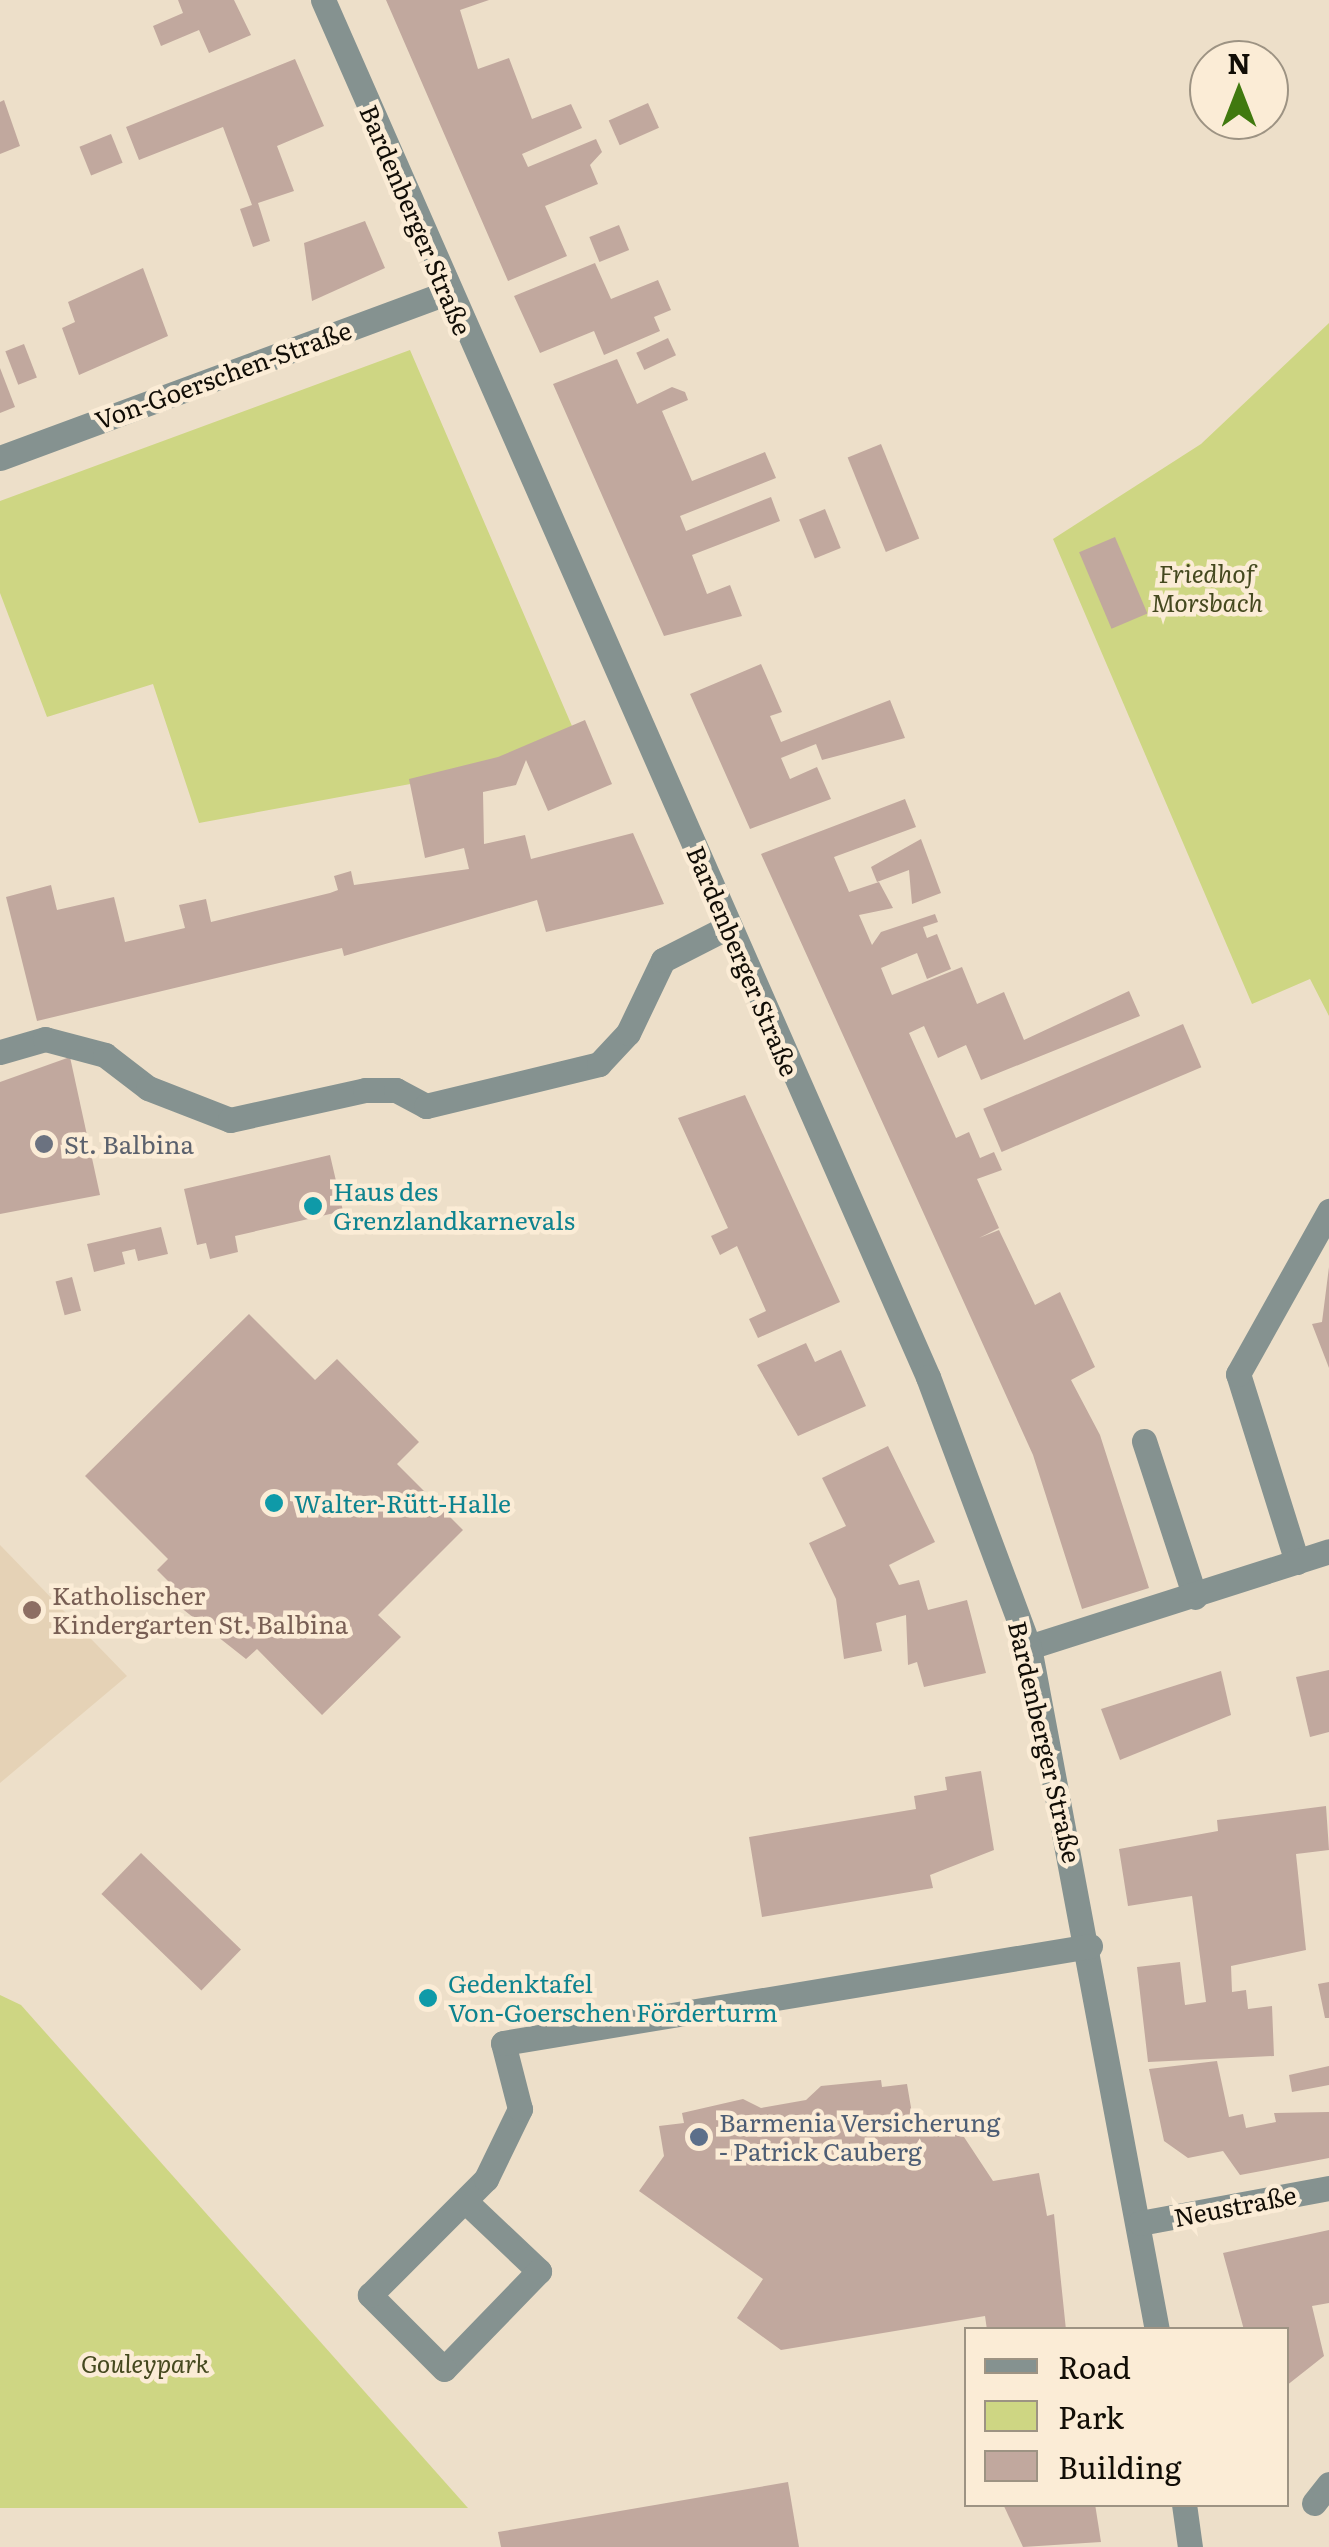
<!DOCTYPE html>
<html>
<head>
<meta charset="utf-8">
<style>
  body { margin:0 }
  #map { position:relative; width:1329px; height:2547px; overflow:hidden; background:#eddfc9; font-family:Literata,serif }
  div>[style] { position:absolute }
  .built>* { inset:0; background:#e5d2b6 }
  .green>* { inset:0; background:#ced683 }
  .building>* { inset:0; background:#c1a89e; transform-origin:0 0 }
  .service>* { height:25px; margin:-12.5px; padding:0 12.5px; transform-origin:12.5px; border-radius:12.5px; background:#859290 }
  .minor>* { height:25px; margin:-12.5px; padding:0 12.5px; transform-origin:12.5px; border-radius:12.5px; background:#859290 }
  .dots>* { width:28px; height:28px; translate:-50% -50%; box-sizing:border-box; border:5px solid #fbecd6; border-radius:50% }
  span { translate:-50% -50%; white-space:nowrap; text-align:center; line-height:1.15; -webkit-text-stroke:9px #fbecd6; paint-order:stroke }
  .street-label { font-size:25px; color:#110d06 }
  .park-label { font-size:25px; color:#45491f; font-style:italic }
  .worship-label { font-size:25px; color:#5b616d }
  .left { translate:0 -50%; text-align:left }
  .culture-label { font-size:25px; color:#0d838f }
  .education-label { font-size:25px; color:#785e54 }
  .service-label { font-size:25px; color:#4e5e75 }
  .legend { position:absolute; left:964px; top:2327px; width:325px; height:180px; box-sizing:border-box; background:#fbecd6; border:2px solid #9d9383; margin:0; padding:12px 18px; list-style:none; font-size:30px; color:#110d06 }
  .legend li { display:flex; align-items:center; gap:20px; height:50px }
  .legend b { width:50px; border:2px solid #9d9383 }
  .north { position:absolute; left:1189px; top:40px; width:100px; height:100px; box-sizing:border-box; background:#fbecd6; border:2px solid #9d9383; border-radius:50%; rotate:0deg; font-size:28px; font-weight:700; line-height:40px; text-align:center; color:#110d06 }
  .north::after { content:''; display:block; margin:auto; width:35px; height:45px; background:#40790f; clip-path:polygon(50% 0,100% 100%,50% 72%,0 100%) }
</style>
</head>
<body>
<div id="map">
  <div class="built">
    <i style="clip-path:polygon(0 1545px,127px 1676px,0 1783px)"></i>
  </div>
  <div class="green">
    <i style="clip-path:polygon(1329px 323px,1329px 1016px,1310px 979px,1252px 1004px,1053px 539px,1201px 444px)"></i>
    <i style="clip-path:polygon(410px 350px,575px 733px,492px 769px,199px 823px,153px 684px,47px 717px,0 593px,0 501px)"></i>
    <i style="clip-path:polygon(0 1995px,21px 2005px,468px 2508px,0 2508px)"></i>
  </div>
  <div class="building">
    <i style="clip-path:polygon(178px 0,234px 0,251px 35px,209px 53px,199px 30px,161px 46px,153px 26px,183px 13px)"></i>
    <i style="clip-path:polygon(386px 0,489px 0,460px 10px,478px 69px,509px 58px,532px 119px,571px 104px,582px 128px,522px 154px,528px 167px,596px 139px,602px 152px,590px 165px,598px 184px,545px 206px,567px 256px,508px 281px)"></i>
    <i style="clip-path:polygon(295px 59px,324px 126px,277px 146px,294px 191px,258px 203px,270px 241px,253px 247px,240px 209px,252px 205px,223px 127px,139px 160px,126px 127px)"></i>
    <i style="clip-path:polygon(4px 100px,20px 146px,0 154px,0 102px)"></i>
    <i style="left:648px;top:103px;width:27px;height:43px;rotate:66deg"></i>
    <i style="left:111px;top:134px;width:31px;height:34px;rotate:68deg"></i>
    <i style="clip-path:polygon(365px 221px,385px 268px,312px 301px,304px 243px)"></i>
    <i style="left:619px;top:225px;width:27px;height:32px;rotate:68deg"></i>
    <i style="clip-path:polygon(595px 263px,611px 299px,658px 280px,671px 310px,654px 317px,660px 331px,604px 355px,594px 331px,540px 353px,514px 296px)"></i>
    <i style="clip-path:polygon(143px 268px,168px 336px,79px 375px,62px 328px,75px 322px,68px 302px)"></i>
    <i style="left:668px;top:338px;width:19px;height:35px;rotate:65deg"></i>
    <i style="left:24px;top:344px;width:36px;height:20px;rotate:69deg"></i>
    <i style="clip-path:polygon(617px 359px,637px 404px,672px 387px,685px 392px,688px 400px,662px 411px,692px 481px,765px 452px,776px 478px,680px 516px,686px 531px,771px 497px,780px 521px,692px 555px,707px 594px,730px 585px,742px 616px,664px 636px,553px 384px)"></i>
    <i style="clip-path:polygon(0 368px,15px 407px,0 413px)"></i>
    <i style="left:881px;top:444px;width:102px;height:36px;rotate:68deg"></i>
    <i style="left:825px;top:509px;width:42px;height:28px;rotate:68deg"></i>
    <i style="left:1115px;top:537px;width:83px;height:39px;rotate:67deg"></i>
    <i style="clip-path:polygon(761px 664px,782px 712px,770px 716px,781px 742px,890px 700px,905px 738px,822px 760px,816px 744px,781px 758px,790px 779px,817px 767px,831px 799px,750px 829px,690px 694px)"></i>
    <i style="clip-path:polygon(585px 720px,612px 784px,548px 811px,526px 760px,516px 785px,483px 792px,484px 844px,525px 835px,531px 859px,633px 833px,664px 904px,546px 932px,537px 900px,344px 956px,342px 948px,37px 1021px,6px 897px,51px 885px,57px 910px,114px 897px,125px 942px,185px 928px,179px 905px,206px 899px,211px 922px,330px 893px,338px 890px,334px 876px,351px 871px,354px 885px,469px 869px,464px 848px,425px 858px,409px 779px,498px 757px)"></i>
    <i style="clip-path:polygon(905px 799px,916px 827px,834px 857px,849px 892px,879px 882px,893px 908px,859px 915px,872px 945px,881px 932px,935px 914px,938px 922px,923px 927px,927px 938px,937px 934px,951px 969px,927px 979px,917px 953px,881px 968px,892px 995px,962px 967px,977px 1004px,1004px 992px,1024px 1040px,1129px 991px,1140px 1016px,981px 1080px,966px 1045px,938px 1058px,924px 1026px,909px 1033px,956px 1138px,969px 1132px,980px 1158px,994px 1152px,1002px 1170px,977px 1179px,999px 1228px,979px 1238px,999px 1230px,1035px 1305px,1060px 1292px,1095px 1367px,1071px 1380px,1100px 1435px,1149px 1588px,1082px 1609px,1033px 1455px,761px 854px)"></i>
    <i style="clip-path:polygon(921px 839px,941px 893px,912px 904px,909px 870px,877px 882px,871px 867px)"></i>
    <i style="left:1183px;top:1024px;width:47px;height:217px;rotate:67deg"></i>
    <i style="clip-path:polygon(70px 1057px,100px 1195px,0 1214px,0 1082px)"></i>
    <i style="clip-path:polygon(745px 1095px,840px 1302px,758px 1338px,749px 1319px,766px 1311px,737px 1246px,720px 1255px,711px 1236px,728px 1228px,678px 1118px)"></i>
    <i style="clip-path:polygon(330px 1155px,343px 1211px,235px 1236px,238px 1252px,210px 1259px,206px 1243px,197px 1245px,184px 1189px)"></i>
    <i style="clip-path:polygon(161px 1227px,168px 1254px,138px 1261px,135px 1249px,122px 1252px,125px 1264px,94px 1272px,87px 1244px)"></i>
    <i style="clip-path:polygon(1329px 1267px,1329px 1368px,1312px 1324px,1322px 1322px)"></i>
    <i style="left:72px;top:1277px;width:35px;height:17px;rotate:75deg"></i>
    <i style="clip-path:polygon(249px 1314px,315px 1380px,337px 1359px,419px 1442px,397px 1464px,463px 1530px,378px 1615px,401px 1637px,322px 1715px,257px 1649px,246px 1659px,175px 1603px,183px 1596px,157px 1570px,168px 1559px,85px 1476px)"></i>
    <i style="clip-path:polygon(806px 1343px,815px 1362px,841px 1350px,866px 1406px,798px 1436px,757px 1365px)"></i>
    <i style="clip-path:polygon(888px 1446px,935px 1542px,889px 1565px,899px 1585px,919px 1580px,928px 1610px,967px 1600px,986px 1673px,924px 1687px,917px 1662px,908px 1665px,906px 1615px,876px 1623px,882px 1651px,844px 1659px,836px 1599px,809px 1543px,846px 1526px,822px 1478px)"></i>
    <i style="clip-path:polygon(1329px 1670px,1329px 1732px,1310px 1737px,1296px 1677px)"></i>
    <i style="clip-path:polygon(1221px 1671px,1231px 1715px,1120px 1760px,1101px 1709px)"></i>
    <i style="clip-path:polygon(981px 1771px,994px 1850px,930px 1875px,933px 1888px,762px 1917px,749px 1837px,916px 1809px,914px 1796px,947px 1790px,945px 1777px)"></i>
    <i style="clip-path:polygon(1326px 1806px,1329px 1850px,1296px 1854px,1306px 1950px,1231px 1966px,1232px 1992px,1246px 1990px,1248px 2009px,1272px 2006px,1274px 2056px,1148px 2062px,1137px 1967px,1180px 1962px,1185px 2005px,1206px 2002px,1192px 1896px,1128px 1906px,1119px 1849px,1218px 1831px,1217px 1820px)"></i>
    <i style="left:141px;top:1853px;width:139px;height:57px;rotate:44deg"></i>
    <i style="clip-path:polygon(1329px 1982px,1329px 2018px,1325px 2018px,1318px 1984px)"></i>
    <i style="clip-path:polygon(1217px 2061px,1229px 2117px,1243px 2114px,1246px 2128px,1276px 2122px,1274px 2113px,1329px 2112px,1329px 2158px,1240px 2175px,1223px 2151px,1188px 2158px,1164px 2141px,1149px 2069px)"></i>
    <i style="clip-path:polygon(1329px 2066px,1329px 2085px,1292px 2092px,1289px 2075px)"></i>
    <i style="clip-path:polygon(881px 2080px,882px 2087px,907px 2084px,914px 2125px,964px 2137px,993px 2181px,1039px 2173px,1047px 2216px,1054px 2214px,1066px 2330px,987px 2330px,985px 2316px,781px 2350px,737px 2318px,763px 2279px,639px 2191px,664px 2156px,659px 2126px,684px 2123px,682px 2113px,743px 2099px,761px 2108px,806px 2100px,821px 2086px)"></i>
    <i style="clip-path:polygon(1329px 2230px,1329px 2303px,1312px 2306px,1324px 2356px,1286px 2386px,1286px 2330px,1244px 2330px,1223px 2253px)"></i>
    <i style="clip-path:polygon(788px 2482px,799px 2547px,501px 2547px,498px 2532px)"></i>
    <i style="clip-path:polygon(1003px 2504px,1095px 2504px,1101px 2542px,1023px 2547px)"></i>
  </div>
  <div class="service">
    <i style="left:1144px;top:1441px;width:164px;rotate:71.9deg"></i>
    <i style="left:1297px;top:1562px;width:197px;rotate:-107.4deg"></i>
    <i style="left:1238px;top:1374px;width:187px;rotate:-60.8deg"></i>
    <i style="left:1029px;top:1647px;width:315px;rotate:-17.7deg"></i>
    <i style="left:465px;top:2201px;width:102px;rotate:43.4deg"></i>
    <i style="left:539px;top:2271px;width:136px;rotate:134.1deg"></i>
    <i style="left:444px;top:2369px;width:105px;rotate:-135deg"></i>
    <i style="left:370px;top:2295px;width:164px;rotate:-45deg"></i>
    <i style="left:486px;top:2179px;width:78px;rotate:-64.1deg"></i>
    <i style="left:520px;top:2109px;width:68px;rotate:-104.4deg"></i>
  </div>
  <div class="minor">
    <i style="left:323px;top:0;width:1504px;rotate:66.28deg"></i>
    <i style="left:928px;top:1377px;width:288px;rotate:69.5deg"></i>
    <i style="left:1029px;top:1647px;width:695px;rotate:79.39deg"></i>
    <i style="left:0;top:458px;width:476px;rotate:-20.3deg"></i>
    <i style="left:0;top:1052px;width:47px;rotate:-16.1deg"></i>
    <i style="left:45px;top:1039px;width:62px;rotate:14.9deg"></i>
    <i style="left:105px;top:1055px;width:54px;rotate:37.5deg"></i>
    <i style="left:148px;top:1088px;width:88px;rotate:21.3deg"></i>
    <i style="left:230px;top:1120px;width:138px;rotate:-12.5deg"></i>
    <i style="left:365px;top:1090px;width:31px"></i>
    <i style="left:396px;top:1090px;width:34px;rotate:28deg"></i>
    <i style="left:426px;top:1106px;width:178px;rotate:-13.6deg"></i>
    <i style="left:599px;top:1064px;width:42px;rotate:-46.9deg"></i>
    <i style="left:628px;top:1033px;width:81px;rotate:-64.4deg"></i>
    <i style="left:663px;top:960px;width:73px;rotate:-26.9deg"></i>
    <i style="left:503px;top:2043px;width:595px;rotate:-9.38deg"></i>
    <i style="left:1140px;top:2223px;width:192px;rotate:-10.5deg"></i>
    <i style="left:1314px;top:2503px;width:24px;rotate:-52deg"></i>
    <i style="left:1184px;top:2504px;width:43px;rotate:82.1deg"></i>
  </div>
  <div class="dots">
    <i style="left:44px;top:1144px;background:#6b7280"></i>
    <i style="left:313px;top:1206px;background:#0f9aa8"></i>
    <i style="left:274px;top:1503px;background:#0f9aa8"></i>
    <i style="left:32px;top:1610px;background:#8d6e63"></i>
    <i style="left:428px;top:1998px;background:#0f9aa8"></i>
    <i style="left:699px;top:2137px;background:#5c6f8a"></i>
  </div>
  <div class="street-label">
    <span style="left:416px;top:220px;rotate:67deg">Bardenberger Straße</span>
    <span style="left:223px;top:375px;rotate:-20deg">Von-Goerschen-Straße</span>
    <span style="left:743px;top:961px;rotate:67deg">Bardenberger Straße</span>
    <span style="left:1045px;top:1742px;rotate:77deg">Bardenberger Straße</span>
    <span style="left:1235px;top:2206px;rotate:-11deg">Neustraße</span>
  </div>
  <div class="park-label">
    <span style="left:1207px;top:588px">Friedhof<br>Morsbach</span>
    <span style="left:145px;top:2363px">Gouleypark</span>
  </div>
  <div class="worship-label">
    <span class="left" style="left:64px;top:1144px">St. Balbina</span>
  </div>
  <div class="culture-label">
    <span class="left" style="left:333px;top:1206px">Haus des<br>Grenzlandkarnevals</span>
    <span class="left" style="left:294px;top:1503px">Walter-Rütt-Halle</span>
    <span class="left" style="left:448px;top:1998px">Gedenktafel<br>Von-Goerschen Förderturm</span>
  </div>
  <div class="education-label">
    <span class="left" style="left:52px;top:1610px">Katholischer<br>Kindergarten St. Balbina</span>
  </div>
  <div class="service-label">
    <span class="left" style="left:719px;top:2137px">Barmenia Versicherung<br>- Patrick Cauberg</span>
  </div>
  <ul class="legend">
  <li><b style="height:12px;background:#859290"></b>Road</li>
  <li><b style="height:28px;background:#ced683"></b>Park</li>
  <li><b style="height:28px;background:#c1a89e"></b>Building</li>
  </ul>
  <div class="north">N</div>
</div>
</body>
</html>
